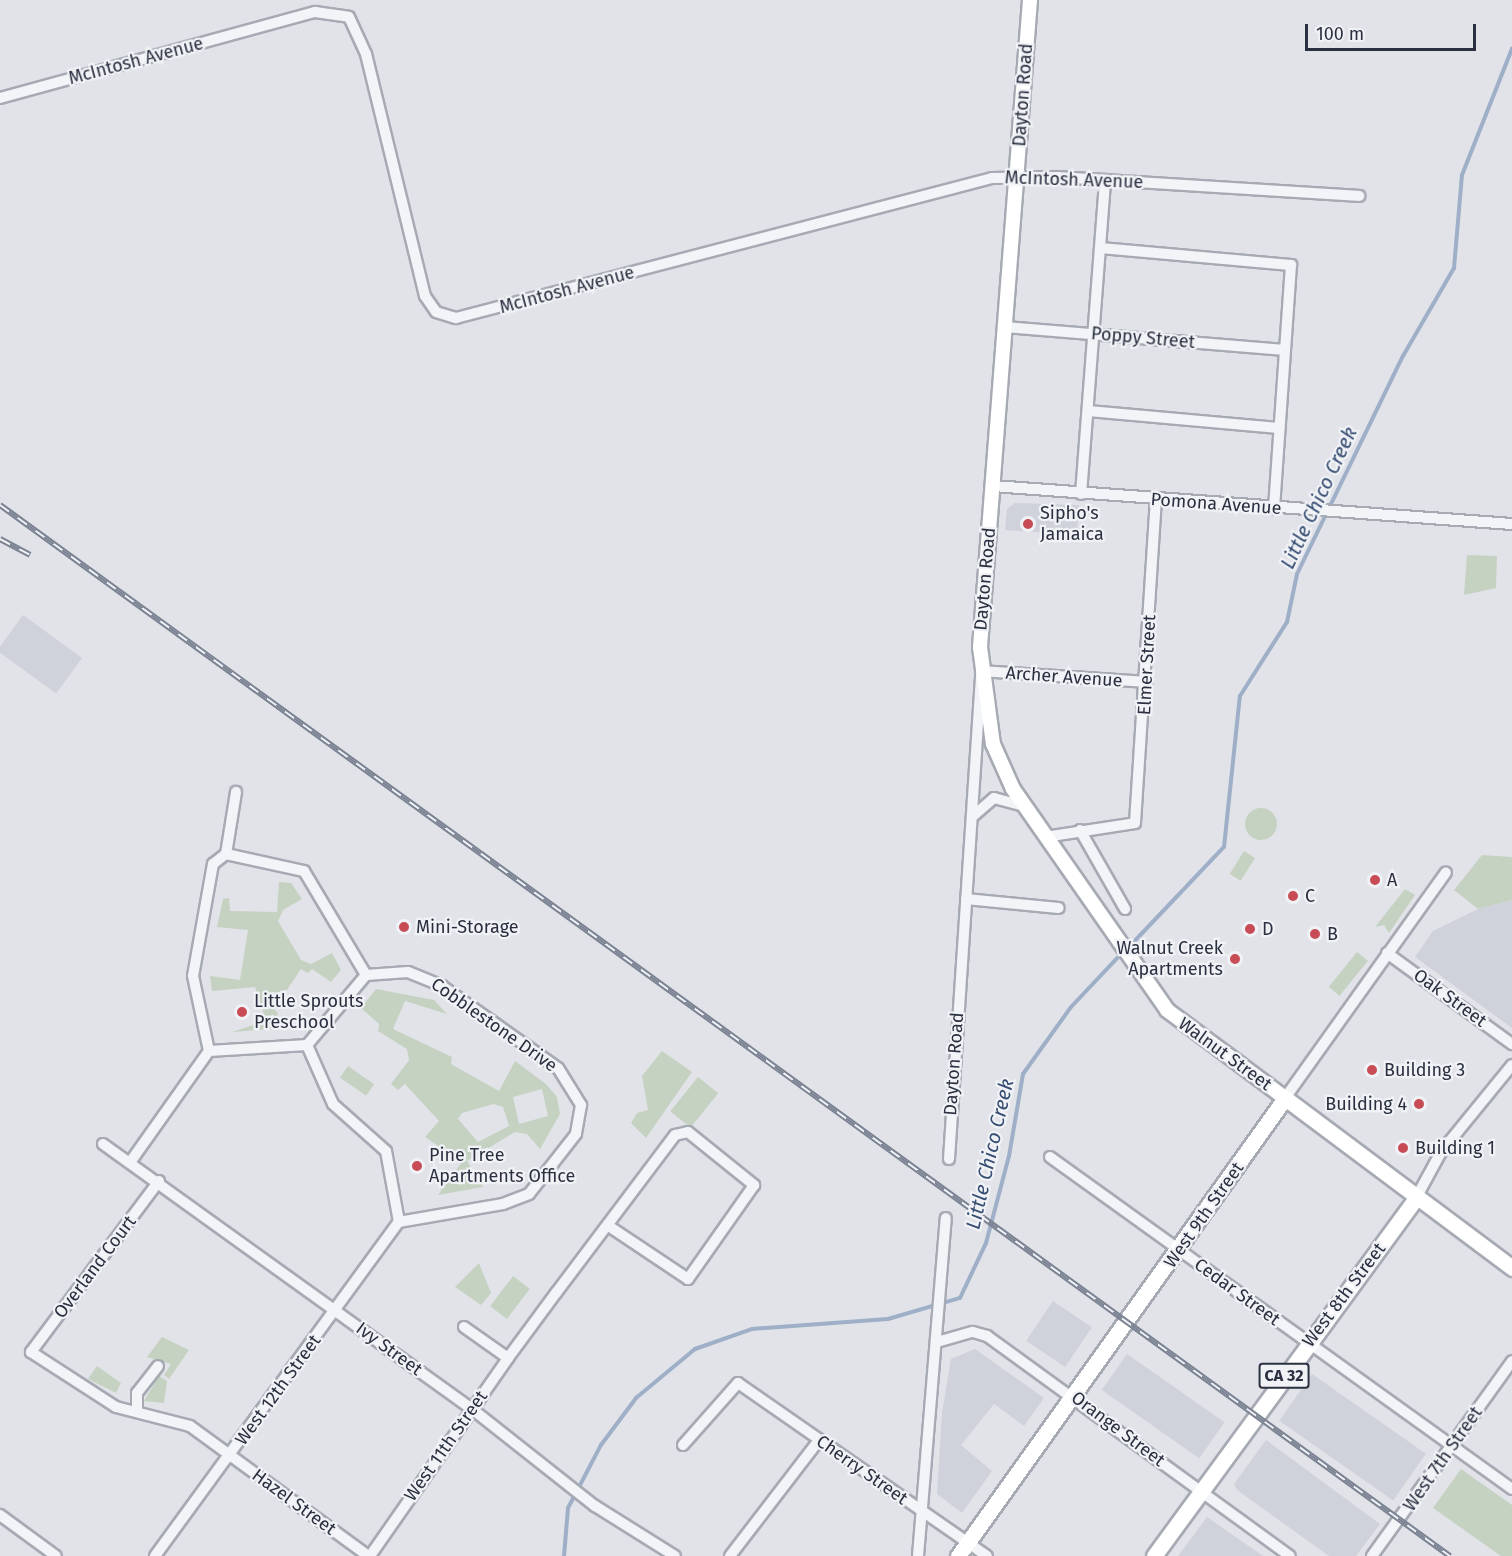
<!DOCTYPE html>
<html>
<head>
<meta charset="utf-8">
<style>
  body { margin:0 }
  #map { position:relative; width:1512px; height:1556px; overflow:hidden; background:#e1e3e9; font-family:"Fira Sans",sans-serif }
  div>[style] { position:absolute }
  .built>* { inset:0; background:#cfd2db; transform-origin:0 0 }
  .green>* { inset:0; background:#c5d2c2; transform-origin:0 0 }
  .round { border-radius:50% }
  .stream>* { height:4px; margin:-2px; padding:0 2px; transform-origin:2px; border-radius:2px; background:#9eafc7 }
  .roads { filter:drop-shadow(2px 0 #a6aab3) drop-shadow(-2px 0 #a6aab3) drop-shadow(0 2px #a6aab3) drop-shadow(0 -2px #a6aab3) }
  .street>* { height:10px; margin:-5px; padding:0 5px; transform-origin:5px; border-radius:5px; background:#f3f4f7 }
  .secondary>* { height:14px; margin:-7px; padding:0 7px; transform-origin:7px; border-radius:7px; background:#fff }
  .primary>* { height:15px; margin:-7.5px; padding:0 7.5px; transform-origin:7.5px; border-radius:7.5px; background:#fff }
  .rail>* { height:6px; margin-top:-3px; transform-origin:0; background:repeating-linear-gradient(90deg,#f0f2f6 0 11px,#7b8292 0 22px); box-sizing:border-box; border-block:2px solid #7b8292 }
  .dots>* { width:16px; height:16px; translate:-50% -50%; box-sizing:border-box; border:3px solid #f0f2f6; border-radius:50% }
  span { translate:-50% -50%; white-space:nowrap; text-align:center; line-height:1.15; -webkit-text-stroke:4.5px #f0f2f6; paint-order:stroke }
  .shield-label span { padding:2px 4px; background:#f0f2f6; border:2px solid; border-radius:4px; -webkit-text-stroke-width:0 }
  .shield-label { font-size:16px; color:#2a3040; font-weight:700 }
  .street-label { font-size:18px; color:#2a3040 }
  .poi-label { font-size:18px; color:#2a3040 }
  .left { translate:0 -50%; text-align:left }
  .right { translate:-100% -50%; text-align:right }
  .water-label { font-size:20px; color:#364d72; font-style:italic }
  .scale { position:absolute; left:1305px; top:24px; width:171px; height:27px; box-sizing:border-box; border:3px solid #2a3040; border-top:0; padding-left:8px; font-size:18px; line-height:21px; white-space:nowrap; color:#2a3040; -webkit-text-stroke:4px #f0f2f6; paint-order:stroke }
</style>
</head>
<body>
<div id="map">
  <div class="built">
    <i style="clip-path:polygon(1015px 503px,1079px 505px,1077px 535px,1005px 530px,1007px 509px)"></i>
    <i style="left:23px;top:615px;width:73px;height:44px;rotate:36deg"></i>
    <i style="clip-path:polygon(1512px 900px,1512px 1028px,1415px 957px,1433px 931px,1478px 909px)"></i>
    <i style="left:1053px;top:1301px;width:47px;height:48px;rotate:34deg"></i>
    <i style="clip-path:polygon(975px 1349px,1044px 1398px,1024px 1426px,994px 1404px,961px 1445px,992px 1471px,962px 1513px,937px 1494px,942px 1413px,951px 1359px)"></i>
    <i style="left:1127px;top:1354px;width:119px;height:44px;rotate:35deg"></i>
    <i style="left:1312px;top:1374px;width:139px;height:57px;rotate:35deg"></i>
    <i style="clip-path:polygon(1266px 1440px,1380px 1524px,1356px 1556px,1329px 1556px,1237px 1490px,1234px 1484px)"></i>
    <i style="clip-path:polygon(1207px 1517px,1263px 1556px,1178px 1556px)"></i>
  </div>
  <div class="green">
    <i style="clip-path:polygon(1467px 555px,1497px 556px,1496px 588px,1464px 595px)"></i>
    <i class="round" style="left:1245px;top:808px;width:32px;height:32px"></i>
    <i style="left:1244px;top:851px;width:13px;height:27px;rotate:32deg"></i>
    <i style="clip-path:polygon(1482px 855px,1512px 857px,1512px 900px,1478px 909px,1454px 890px)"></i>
    <i style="clip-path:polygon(279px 882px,291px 883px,302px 899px,283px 910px,278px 921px,301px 960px,311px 964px,332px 953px,341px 970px,331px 982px,312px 969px,308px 973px,301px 969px,274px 1009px,278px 1013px,272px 1029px,232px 1032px,266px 1021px,255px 987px,212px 991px,210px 976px,240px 980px,248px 930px,217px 927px,223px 899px,229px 898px,230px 911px,277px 912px)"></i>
    <i style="clip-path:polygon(1405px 889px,1415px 895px,1389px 933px,1384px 925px,1375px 927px)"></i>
    <i style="left:1357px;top:952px;width:14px;height:45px;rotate:39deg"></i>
    <i style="clip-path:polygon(evenodd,376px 989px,434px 1000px,447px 1014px,405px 1001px,393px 1029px,452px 1057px,451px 1064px,499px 1091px,515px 1061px,546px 1084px,557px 1097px,560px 1114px,540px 1149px,527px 1134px,515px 1132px,467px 1161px,483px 1187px,438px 1195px,462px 1162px,425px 1137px,439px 1121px,405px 1084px,398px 1090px,391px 1084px,409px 1060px,407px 1049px,378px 1031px,379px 1024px,361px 1008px,376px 989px,542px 1089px,548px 1116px,519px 1124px,513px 1097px,542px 1089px,376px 989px,494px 1104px,503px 1107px,509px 1126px,478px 1142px,458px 1119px,462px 1113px,494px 1104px)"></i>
    <i style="clip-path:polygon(662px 1051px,692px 1072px,646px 1138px,631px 1123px,637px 1113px,648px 1110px,642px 1076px)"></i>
    <i style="left:348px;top:1066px;width:32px;height:14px;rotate:35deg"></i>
    <i style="left:698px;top:1077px;width:26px;height:44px;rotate:39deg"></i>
    <i style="clip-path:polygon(479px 1263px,491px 1293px,481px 1305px,455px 1287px)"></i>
    <i style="left:513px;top:1276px;width:21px;height:38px;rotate:37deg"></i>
    <i style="clip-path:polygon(162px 1337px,189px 1350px,169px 1379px,164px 1375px,171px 1364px,147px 1357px)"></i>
    <i style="clip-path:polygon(97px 1366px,121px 1383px,116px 1393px,88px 1379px)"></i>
    <i style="clip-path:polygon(159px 1376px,167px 1381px,164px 1403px,144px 1401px)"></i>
    <i style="clip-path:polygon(1461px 1469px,1512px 1505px,1512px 1556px,1501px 1556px,1433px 1508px)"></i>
  </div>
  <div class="stream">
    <i style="left:1128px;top:948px;width:139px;rotate:-46.5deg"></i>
    <i style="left:1224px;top:847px;width:152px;rotate:-84deg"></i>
    <i style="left:1240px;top:696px;width:88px;rotate:-57.6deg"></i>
    <i style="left:1287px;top:622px;width:49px;rotate:-78.2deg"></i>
    <i style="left:1297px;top:574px;width:242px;rotate:-64.1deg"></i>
    <i style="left:1403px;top:356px;width:102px;rotate:-59.9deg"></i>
    <i style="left:1454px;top:268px;width:93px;rotate:-85.1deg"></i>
    <i style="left:1462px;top:175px;width:136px;rotate:-68.4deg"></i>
    <i style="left:564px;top:1556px;width:48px;rotate:-85.2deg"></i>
    <i style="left:568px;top:1508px;width:71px;rotate:-62.4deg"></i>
    <i style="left:601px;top:1445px;width:59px;rotate:-53.3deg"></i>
    <i style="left:636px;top:1398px;width:77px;rotate:-39.7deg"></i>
    <i style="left:695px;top:1349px;width:60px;rotate:-19.3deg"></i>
    <i style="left:752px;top:1329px;width:136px;rotate:-4.2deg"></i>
    <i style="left:888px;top:1319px;width:75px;rotate:-16.3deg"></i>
    <i style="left:960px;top:1298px;width:61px;rotate:-64.7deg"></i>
    <i style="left:986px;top:1243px;width:90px;rotate:-75.2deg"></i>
    <i style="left:1009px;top:1156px;width:83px;rotate:-80.3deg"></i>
    <i style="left:1023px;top:1074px;width:82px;rotate:-54.4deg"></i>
    <i style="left:1071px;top:1007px;width:74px;rotate:-46.6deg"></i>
  </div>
  <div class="roads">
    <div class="street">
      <i style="left:0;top:98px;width:327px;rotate:-15.3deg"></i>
      <i style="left:315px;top:12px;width:34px;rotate:8deg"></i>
      <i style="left:349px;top:17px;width:41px;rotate:65.3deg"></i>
      <i style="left:366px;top:54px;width:249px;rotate:76.3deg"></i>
      <i style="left:425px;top:296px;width:19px;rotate:55deg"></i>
      <i style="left:436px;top:312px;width:21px;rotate:17deg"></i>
      <i style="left:456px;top:318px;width:554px;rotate:-14.64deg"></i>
      <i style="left:992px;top:178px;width:66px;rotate:-0.9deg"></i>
      <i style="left:1058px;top:177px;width:302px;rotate:3.6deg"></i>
      <i style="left:1100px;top:248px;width:192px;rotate:5.1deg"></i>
      <i style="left:1291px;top:265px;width:244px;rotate:94deg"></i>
      <i style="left:1004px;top:327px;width:280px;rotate:4.7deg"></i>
      <i style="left:1088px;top:411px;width:192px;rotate:5.1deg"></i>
      <i style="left:993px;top:486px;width:520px;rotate:4.19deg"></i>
      <i style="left:1081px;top:494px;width:315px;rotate:-85.6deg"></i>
      <i style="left:972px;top:817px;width:29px;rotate:-41deg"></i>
      <i style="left:994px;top:798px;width:31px;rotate:15deg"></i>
      <i style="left:1080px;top:830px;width:91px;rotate:60.3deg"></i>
      <i style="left:1045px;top:837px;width:91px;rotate:-8.8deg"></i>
      <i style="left:1135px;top:823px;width:323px;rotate:-86.3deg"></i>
      <i style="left:226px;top:854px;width:63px;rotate:-80.8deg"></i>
      <i style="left:966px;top:899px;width:93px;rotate:5.5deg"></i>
      <i style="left:1387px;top:953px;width:155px;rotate:36.1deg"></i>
      <i style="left:366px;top:975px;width:42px;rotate:-4.1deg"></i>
      <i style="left:408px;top:972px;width:37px;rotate:22deg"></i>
      <i style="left:442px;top:986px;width:142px;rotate:35.3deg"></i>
      <i style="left:558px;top:1068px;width:44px;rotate:58.1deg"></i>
      <i style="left:581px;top:1105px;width:29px;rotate:100deg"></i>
      <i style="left:576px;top:1134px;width:76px;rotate:128.1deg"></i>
      <i style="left:529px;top:1194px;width:28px;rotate:159deg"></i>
      <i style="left:503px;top:1204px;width:106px;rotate:170.2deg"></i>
      <i style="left:307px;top:1045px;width:64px;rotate:66.2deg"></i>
      <i style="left:333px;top:1104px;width:71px;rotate:41.6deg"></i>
      <i style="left:386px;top:1151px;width:72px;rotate:79.6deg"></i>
      <i style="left:1285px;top:1098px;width:277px;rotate:-54.5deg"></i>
      <i style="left:103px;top:1144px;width:454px;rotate:35.7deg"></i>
      <i style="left:472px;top:1409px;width:157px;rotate:38.3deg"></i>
      <i style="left:595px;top:1506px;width:94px;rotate:32deg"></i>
      <i style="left:1050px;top:1157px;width:569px;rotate:35.7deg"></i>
      <i style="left:949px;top:1159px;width:489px;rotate:-86.2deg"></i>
      <i style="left:981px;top:671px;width:166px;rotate:3.8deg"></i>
      <i style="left:131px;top:1161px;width:135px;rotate:-54.7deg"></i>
      <i style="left:209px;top:1051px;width:77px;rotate:-102deg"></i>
      <i style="left:193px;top:976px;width:114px;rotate:-79.9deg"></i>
      <i style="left:213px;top:864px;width:16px;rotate:-38deg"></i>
      <i style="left:226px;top:854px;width:80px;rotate:12.3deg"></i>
      <i style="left:304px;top:871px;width:121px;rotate:59.2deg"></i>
      <i style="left:366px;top:975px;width:92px;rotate:130.1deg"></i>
      <i style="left:307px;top:1045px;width:98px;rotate:176.5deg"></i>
      <i style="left:159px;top:1181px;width:214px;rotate:126.8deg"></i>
      <i style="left:31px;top:1352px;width:101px;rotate:32.9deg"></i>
      <i style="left:116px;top:1407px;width:76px;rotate:14.4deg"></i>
      <i style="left:190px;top:1426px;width:220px;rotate:36.1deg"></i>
      <i style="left:1416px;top:1198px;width:52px;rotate:-61.5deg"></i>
      <i style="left:1441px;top:1152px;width:112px;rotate:-50.8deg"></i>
      <i style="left:464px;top:1327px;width:54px;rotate:35.2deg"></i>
      <i style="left:937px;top:1342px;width:37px;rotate:-16deg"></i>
      <i style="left:973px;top:1332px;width:15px;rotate:16deg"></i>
      <i style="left:987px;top:1336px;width:374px;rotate:36deg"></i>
      <i style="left:137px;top:1412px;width:19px;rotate:-90deg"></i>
      <i style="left:137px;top:1393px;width:34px;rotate:-52deg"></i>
      <i style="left:683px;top:1445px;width:83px;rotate:-48.4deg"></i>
      <i style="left:738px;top:1383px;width:303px;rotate:34.8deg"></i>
      <i style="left:0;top:1515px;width:69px;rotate:36.2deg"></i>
      <i style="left:155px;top:1556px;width:414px;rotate:-53.9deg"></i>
      <i style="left:370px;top:1556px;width:241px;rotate:-55.1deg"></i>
      <i style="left:508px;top:1358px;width:81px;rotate:-53.6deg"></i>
      <i style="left:556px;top:1293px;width:198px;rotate:-53deg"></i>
      <i style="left:675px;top:1135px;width:13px;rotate:-13deg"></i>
      <i style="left:688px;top:1132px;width:85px;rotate:38.8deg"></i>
      <i style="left:754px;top:1185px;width:115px;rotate:125.1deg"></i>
      <i style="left:688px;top:1279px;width:97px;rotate:-146.3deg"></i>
      <i style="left:730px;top:1556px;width:146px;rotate:-52.5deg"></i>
      <i style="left:918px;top:1556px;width:339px;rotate:-85.3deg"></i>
      <i style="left:1372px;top:1556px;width:240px;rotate:-54.3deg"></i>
    </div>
    <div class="secondary">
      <i style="left:1030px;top:0;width:649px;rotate:94.42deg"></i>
      <i style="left:980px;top:647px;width:98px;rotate:82.4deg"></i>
      <i style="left:993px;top:744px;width:49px;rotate:66deg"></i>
      <i style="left:1013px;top:789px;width:269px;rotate:55.1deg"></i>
      <i style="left:1167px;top:1010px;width:147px;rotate:36.7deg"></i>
    </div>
    <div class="primary">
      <i style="left:958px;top:1556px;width:563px;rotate:-54.47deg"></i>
      <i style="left:1285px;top:1098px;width:284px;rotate:36.8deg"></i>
      <i style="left:1154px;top:1556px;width:444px;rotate:-53.8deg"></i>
    </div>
  </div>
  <div class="rail">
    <i style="left:0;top:505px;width:1791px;rotate:35.94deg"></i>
    <i style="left:0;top:539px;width:34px;rotate:28deg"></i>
  </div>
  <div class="dots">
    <i style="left:1028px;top:524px;background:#c84c56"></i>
    <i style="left:1375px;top:880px;background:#c84c56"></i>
    <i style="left:1293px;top:896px;background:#c84c56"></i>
    <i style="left:404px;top:927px;background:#c84c56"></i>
    <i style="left:1250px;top:929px;background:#c84c56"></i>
    <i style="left:1315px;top:934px;background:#c84c56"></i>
    <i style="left:1235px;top:959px;background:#c84c56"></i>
    <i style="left:242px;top:1012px;background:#c84c56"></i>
    <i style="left:1372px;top:1070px;background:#c84c56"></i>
    <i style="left:1419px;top:1104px;background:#c84c56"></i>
    <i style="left:1403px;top:1148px;background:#c84c56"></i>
    <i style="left:417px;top:1166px;background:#c84c56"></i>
  </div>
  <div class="shield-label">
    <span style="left:1284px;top:1376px">CA 32</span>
  </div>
  <div class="street-label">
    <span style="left:136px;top:61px;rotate:-15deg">McIntosh Avenue</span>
    <span style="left:1023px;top:95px;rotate:-86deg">Dayton Road</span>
    <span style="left:1074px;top:180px;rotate:2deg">McIntosh Avenue</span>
    <span style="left:567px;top:290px;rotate:-15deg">McIntosh Avenue</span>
    <span style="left:1143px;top:338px;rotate:5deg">Poppy Street</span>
    <span style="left:1216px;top:504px;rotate:4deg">Pomona Avenue</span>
    <span style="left:985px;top:579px;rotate:-85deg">Dayton Road</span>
    <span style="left:1147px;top:665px;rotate:-87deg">Elmer Street</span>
    <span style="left:1064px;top:677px;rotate:4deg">Archer Avenue</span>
    <span style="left:1450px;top:998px;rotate:36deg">Oak Street</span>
    <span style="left:494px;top:1025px;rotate:35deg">Cobblestone Drive</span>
    <span style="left:1225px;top:1054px;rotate:36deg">Walnut Street</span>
    <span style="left:954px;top:1064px;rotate:-86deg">Dayton Road</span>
    <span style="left:1204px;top:1215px;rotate:-55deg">West 9th Street</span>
    <span style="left:95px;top:1267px;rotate:-53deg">Overland Court</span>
    <span style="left:1237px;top:1292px;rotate:36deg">Cedar Street</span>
    <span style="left:1344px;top:1295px;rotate:-53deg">West 8th Street</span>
    <span style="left:389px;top:1349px;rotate:36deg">Ivy Street</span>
    <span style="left:278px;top:1390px;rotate:-54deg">West 12th Street</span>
    <span style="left:1118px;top:1429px;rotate:37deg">Orange Street</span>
    <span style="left:446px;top:1446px;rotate:-55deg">West 11th Street</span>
    <span style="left:1443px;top:1459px;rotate:-55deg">West 7th Street</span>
    <span style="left:862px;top:1470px;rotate:35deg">Cherry Street</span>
    <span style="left:294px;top:1502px;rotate:36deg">Hazel Street</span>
  </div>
  <div class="poi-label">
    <span class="left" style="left:1040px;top:524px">Sipho's<br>Jamaica</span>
    <span class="left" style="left:1387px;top:880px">A</span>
    <span class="left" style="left:1305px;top:896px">C</span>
    <span class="left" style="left:416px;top:927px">Mini-Storage</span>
    <span class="left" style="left:1262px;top:929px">D</span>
    <span class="left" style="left:1327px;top:934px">B</span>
    <span class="right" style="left:1223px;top:959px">Walnut Creek<br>Apartments</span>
    <span class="left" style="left:254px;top:1012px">Little Sprouts<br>Preschool</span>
    <span class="left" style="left:1384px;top:1070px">Building 3</span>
    <span class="right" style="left:1407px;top:1104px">Building 4</span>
    <span class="left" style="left:1415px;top:1148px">Building 1</span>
    <span class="left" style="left:429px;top:1166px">Pine Tree<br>Apartments Office</span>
  </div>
  <div class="water-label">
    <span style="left:1319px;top:498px;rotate:-65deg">Little Chico Creek</span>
    <span style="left:990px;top:1154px;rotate:-77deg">Little Chico Creek</span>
  </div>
  <div class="scale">100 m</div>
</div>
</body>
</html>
